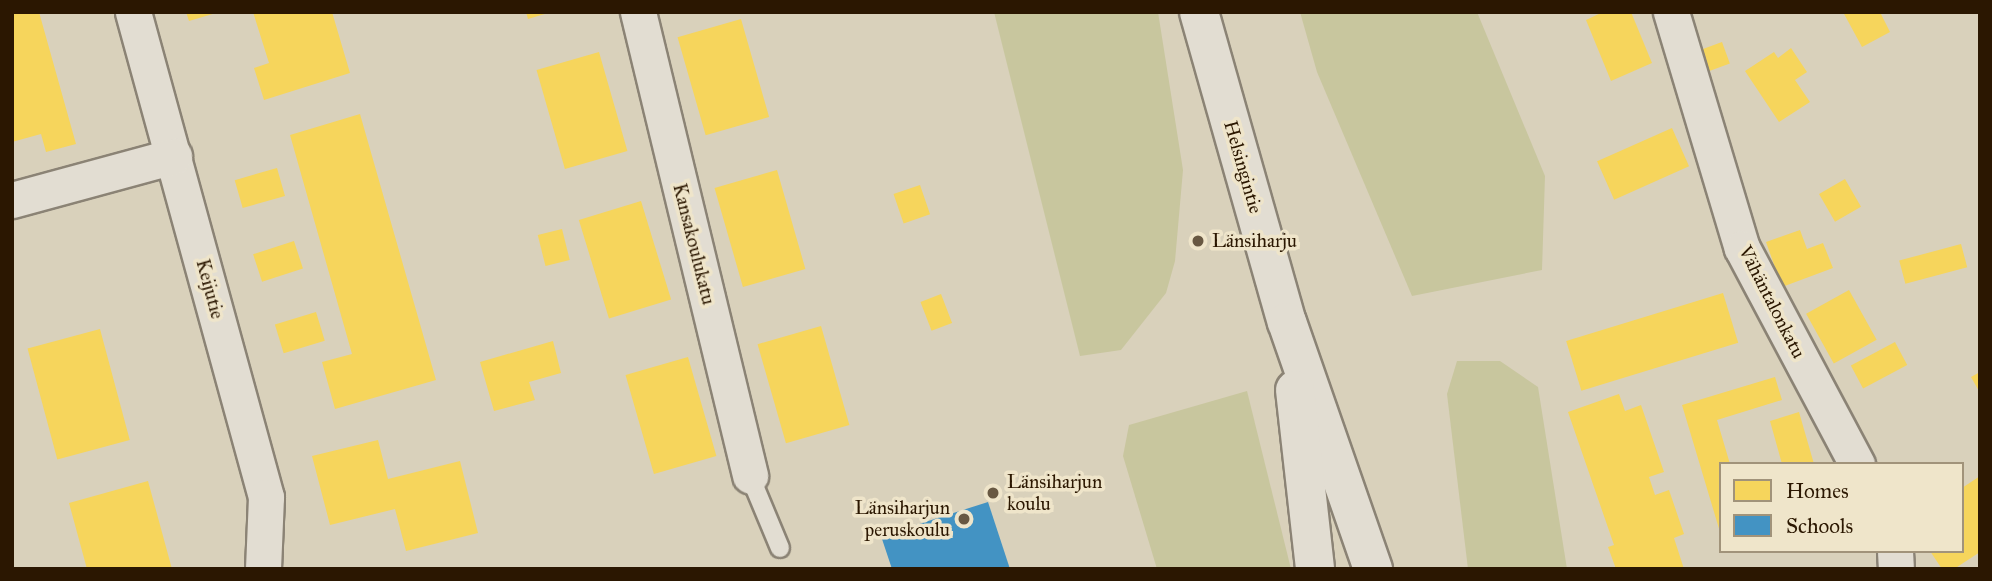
<!DOCTYPE html>
<html>
<head>
<meta charset="utf-8">
<style>
  body { margin:0 }
  #map { position:relative; width:1992px; height:581px; overflow:hidden; background:#d9d1bb; font-family:"IM FELL Great Primer",serif }
  div>[style] { position:absolute }
  .green>* { inset:0; background:#c8c69e }
  .homes>* { inset:0; background:#f6d55c; transform-origin:0 0 }
  .schools>* { inset:0; background:#4393c3 }
  .roads { filter:drop-shadow(2px 0 #8b8375) drop-shadow(-2px 0 #8b8375) drop-shadow(0 2px #8b8375) drop-shadow(0 -2px #8b8375) }
  .lane>* { height:18px; margin:-9px; padding:0 9px; transform-origin:9px; border-radius:9px; background:#e2ddd2 }
  .street>* { height:35px; margin:-17.5px; padding:0 17.5px; transform-origin:17.5px; border-radius:17.5px; background:#e2ddd2 }
  .secondary>* { height:38px; margin:-19px; padding:0 19px; transform-origin:19px; border-radius:19px; background:#e2ddd2 }
  .dots>* { width:19px; height:19px; translate:-50% -50%; box-sizing:border-box; border:4px solid #efe5ca; border-radius:50% }
  span { translate:-50% -50%; white-space:nowrap; text-align:center; line-height:1.15; -webkit-text-stroke:7px #efe5ca; paint-order:stroke }
  .street-label { font-size:19px; color:#2b1701 }
  .poi-label { font-size:19px; color:#2b1701 }
  .left { translate:0 -50%; text-align:left }
  .right { translate:-100% -50%; text-align:right }
  .frame { position:absolute; inset:0; border:14px solid #2b1701; pointer-events:none }
  .legend { position:absolute; left:1719px; top:462px; width:245px; height:91px; box-sizing:border-box; background:#efe5ca; border:2px solid #a1937a; margin:0; padding:9px 12px; list-style:none; font-size:21px; color:#2b1701 }
  .legend li { display:flex; align-items:center; gap:14px; height:35px }
  .legend b { width:35px; border:2px solid #a1937a }
</style>
</head>
<body>
<div id="map">
  <div class="green">
    <i style="clip-path:polygon(994px 12px,1158px 12px,1183px 170px,1175px 261px,1166px 293px,1121px 350px,1080px 356px)"></i>
    <i style="clip-path:polygon(1300px 12px,1477px 12px,1545px 176px,1542px 270px,1412px 296px,1317px 72px)"></i>
    <i style="clip-path:polygon(1457px 361px,1500px 361px,1538px 387px,1567px 569px,1468px 569px,1447px 394px)"></i>
    <i style="clip-path:polygon(1247px 391px,1291px 569px,1157px 569px,1123px 456px,1129px 425px)"></i>
  </div>
  <div class="homes">
    <i style="clip-path:polygon(12px 12px,39px 12px,76px 144px,46px 152px,41px 134px,12px 142px)"></i>
    <i style="clip-path:polygon(186px 12px,216px 12px,216px 13px,189px 21px)"></i>
    <i style="clip-path:polygon(253px 12px,332px 12px,350px 73px,264px 100px,254px 68px,269px 63px)"></i>
    <i style="clip-path:polygon(526px 12px,548px 12px,548px 13px,528px 19px)"></i>
    <i style="clip-path:polygon(1603px 12px,1631px 12px,1652px 63px,1611px 81px,1586px 20px)"></i>
    <i style="clip-path:polygon(1843px 12px,1880px 12px,1890px 32px,1862px 47px)"></i>
    <i style="left:741px;top:19px;width:102px;height:66px;rotate:74deg"></i>
    <i style="left:1722px;top:42px;width:23px;height:29px;rotate:70deg"></i>
    <i style="clip-path:polygon(1791px 48px,1807px 72px,1795px 80px,1810px 102px,1779px 122px,1745px 71px,1774px 52px,1778px 58px)"></i>
    <i style="left:599px;top:52px;width:103px;height:65px;rotate:74deg"></i>
    <i style="clip-path:polygon(360px 114px,436px 380px,335px 409px,322px 362px,352px 354px,290px 135px)"></i>
    <i style="left:1672px;top:128px;width:42px;height:82px;rotate:66deg"></i>
    <i style="left:277px;top:168px;width:29px;height:44px;rotate:74deg"></i>
    <i style="left:777px;top:170px;width:103px;height:65px;rotate:74deg"></i>
    <i style="left:1845px;top:179px;width:32px;height:30px;rotate:60deg"></i>
    <i style="left:920px;top:185px;width:31px;height:28px;rotate:71deg"></i>
    <i style="left:641px;top:201px;width:103px;height:65px;rotate:73deg"></i>
    <i style="left:562px;top:229px;width:32px;height:25px;rotate:76deg"></i>
    <i style="clip-path:polygon(1800px 230px,1807px 249px,1823px 243px,1833px 268px,1782px 287px,1766px 242px)"></i>
    <i style="left:294px;top:241px;width:29px;height:43px;rotate:72deg"></i>
    <i style="left:1961px;top:244px;width:24px;height:64px;rotate:75deg"></i>
    <i style="left:1849px;top:290px;width:57px;height:49px;rotate:61deg"></i>
    <i style="left:1723px;top:293px;width:52px;height:164px;rotate:73deg"></i>
    <i style="left:941px;top:294px;width:31px;height:22px;rotate:69deg"></i>
    <i style="left:316px;top:312px;width:30px;height:43px;rotate:73deg"></i>
    <i style="left:821px;top:326px;width:103px;height:66px;rotate:74deg"></i>
    <i style="left:100px;top:329px;width:115px;height:75px;rotate:75deg"></i>
    <i style="clip-path:polygon(553px 341px,561px 373px,529px 382px,535px 400px,494px 411px,480px 362px)"></i>
    <i style="left:1895px;top:342px;width:26px;height:50px;rotate:62deg"></i>
    <i style="left:688px;top:357px;width:103px;height:65px;rotate:74deg"></i>
    <i style="clip-path:polygon(1980px 372px,1980px 393px,1971px 377px)"></i>
    <i style="clip-path:polygon(1775px 377px,1782px 400px,1717px 420px,1730px 464px,1721px 464px,1720px 532px,1682px 405px)"></i>
    <i style="clip-path:polygon(1619px 394px,1625px 411px,1641px 405px,1664px 472px,1649px 477px,1655px 495px,1669px 490px,1684px 534px,1674px 538px,1684px 569px,1616px 569px,1608px 547px,1614px 545px,1568px 412px)"></i>
    <i style="clip-path:polygon(1799px 412px,1814px 464px,1782px 464px,1770px 421px)"></i>
    <i style="clip-path:polygon(378px 440px,388px 479px,460px 461px,478px 533px,406px 551px,395px 509px,330px 525px,312px 456px)"></i>
    <i style="clip-path:polygon(1980px 476px,1980px 552px,1954px 569px,1942px 569px,1930px 551px,1962px 551px,1962px 488px)"></i>
    <i style="clip-path:polygon(148px 481px,172px 569px,87px 569px,69px 503px)"></i>
  </div>
  <div class="schools">
    <i style="clip-path:polygon(988px 502px,1010px 569px,892px 569px,881px 536px)"></i>
  </div>
  <div class="roads">
    <div class="lane">
      <i style="left:750px;top:476px;width:78px;rotate:67.4deg"></i>
    </div>
    <div class="street">
      <i style="left:133px;top:12px;width:503px;rotate:74.66deg"></i>
      <i style="left:266px;top:497px;width:72px;rotate:92.4deg"></i>
      <i style="left:638px;top:12px;width:477px;rotate:76.4deg"></i>
      <i style="left:1671px;top:12px;width:246px;rotate:73.3deg"></i>
      <i style="left:1742px;top:248px;width:245px;rotate:62deg"></i>
      <i style="left:12px;top:200px;width:168px;rotate:-15.2deg"></i>
      <i style="left:1895px;top:551px;width:18px;rotate:87deg"></i>
    </div>
    <div class="secondary">
      <i style="left:1199px;top:12px;width:322px;rotate:74.2deg"></i>
      <i style="left:1287px;top:322px;width:262px;rotate:70.8deg"></i>
      <i style="left:1295px;top:390px;width:180px;rotate:83.6deg"></i>
    </div>
  </div>
  <div class="dots">
    <i style="left:1198px;top:241px;background:#685842"></i>
    <i style="left:993px;top:493px;background:#685842"></i>
    <i style="left:964px;top:519px;background:#685842"></i>
  </div>
  <div class="street-label">
    <span style="left:1243px;top:167px;rotate:74deg">Helsingintie</span>
    <span style="left:694px;top:244px;rotate:76deg">Kansakoulukatu</span>
    <span style="left:210px;top:289px;rotate:75deg">Keijutie</span>
    <span style="left:1772px;top:302px;rotate:63deg">Vähäntalonkatu</span>
  </div>
  <div class="poi-label">
    <span class="left" style="left:1212px;top:241px">Länsiharju</span>
    <span class="left" style="left:1007px;top:493px">Länsiharjun<br>koulu</span>
    <span class="right" style="left:950px;top:519px">Länsiharjun<br>peruskoulu</span>
  </div>
  <div class="frame"></div>
  <ul class="legend">
  <li><b style="height:19px;background:#f6d55c"></b>Homes</li>
  <li><b style="height:19px;background:#4393c3"></b>Schools</li>
  </ul>
</div>
</body>
</html>
